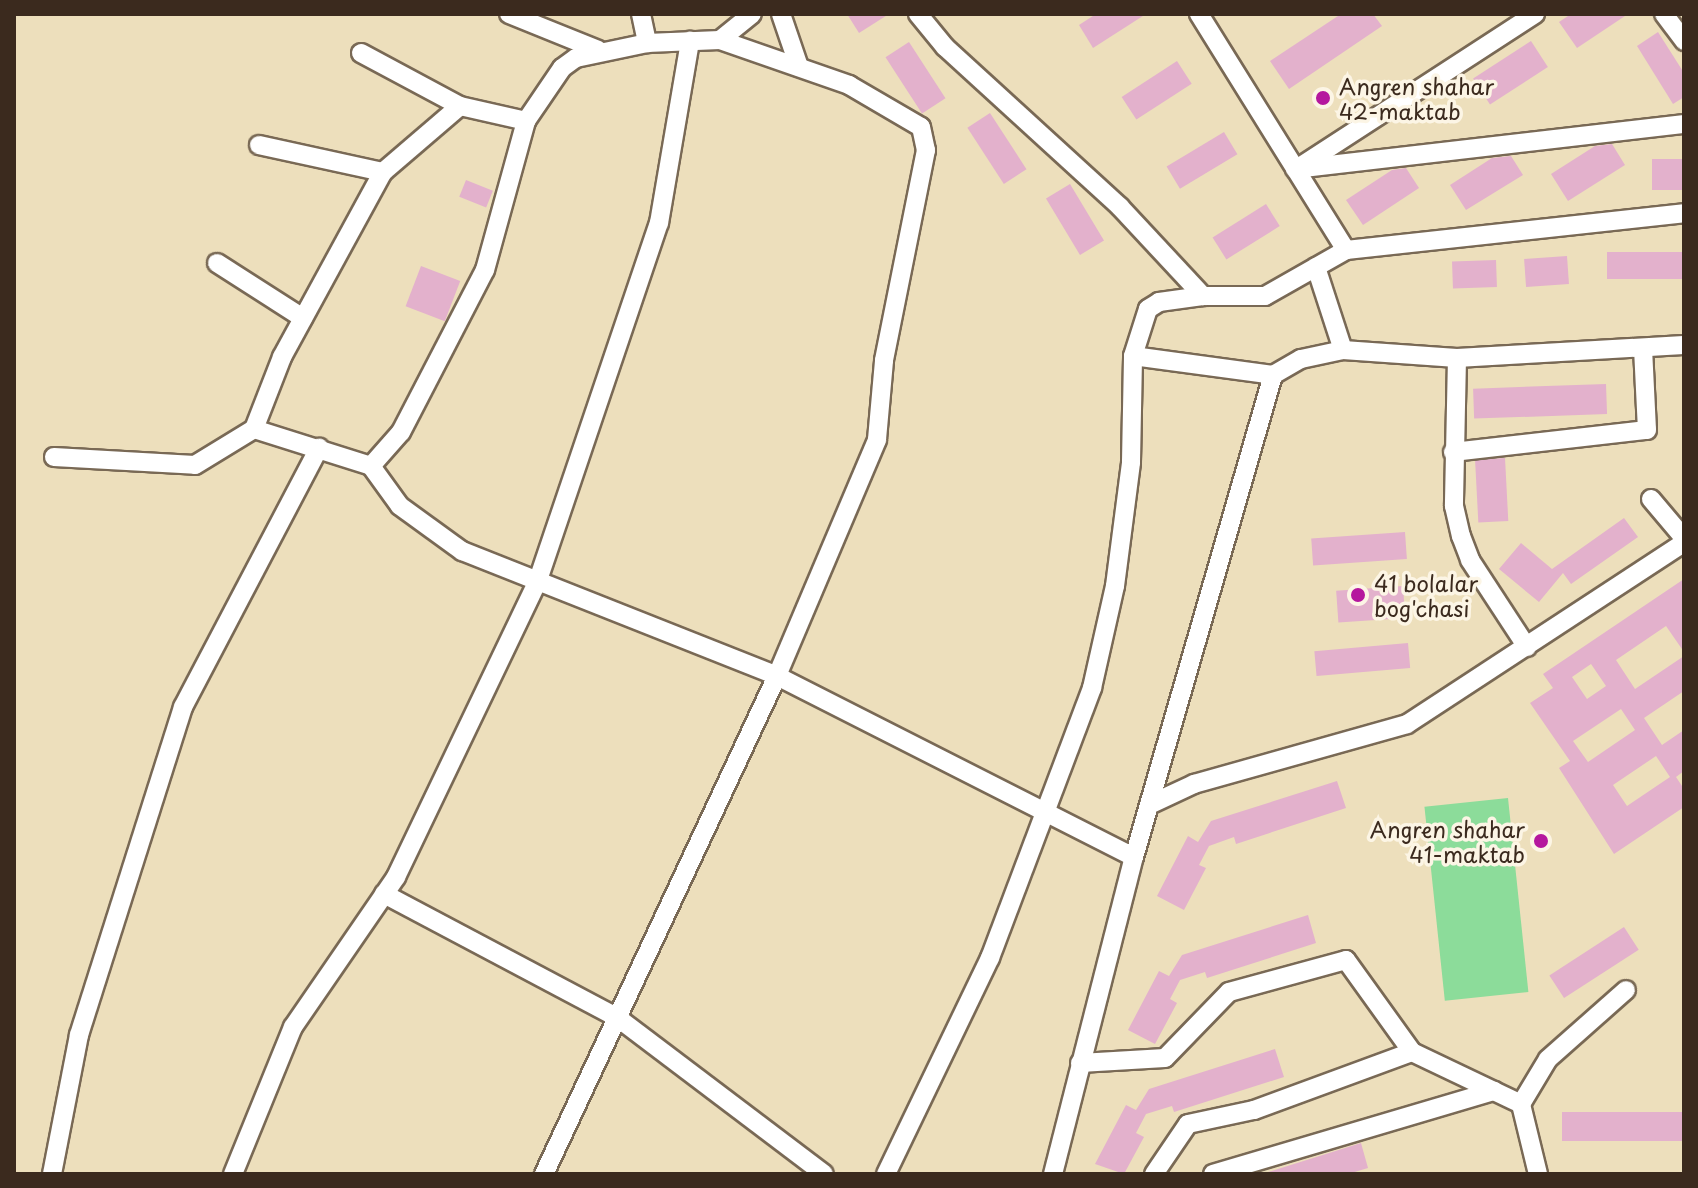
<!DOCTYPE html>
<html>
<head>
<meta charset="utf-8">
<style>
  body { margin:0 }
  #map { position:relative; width:1698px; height:1188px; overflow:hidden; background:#eddfbc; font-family:"Playpen Sans",sans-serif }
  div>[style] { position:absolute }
  .green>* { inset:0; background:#8cdc9a; transform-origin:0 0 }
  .building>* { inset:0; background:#e3b1cc; transform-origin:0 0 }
  .roads { filter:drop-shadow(2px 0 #796955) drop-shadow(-2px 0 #796955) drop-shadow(0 2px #796955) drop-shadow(0 -2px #796955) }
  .minor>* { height:18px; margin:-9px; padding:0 9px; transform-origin:9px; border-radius:9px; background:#fff }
  .dots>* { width:22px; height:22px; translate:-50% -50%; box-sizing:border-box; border:4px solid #fcf5e5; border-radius:50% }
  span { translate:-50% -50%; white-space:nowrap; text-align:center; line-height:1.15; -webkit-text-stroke:7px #fcf5e5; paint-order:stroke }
  .poi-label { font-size:22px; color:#3b2a1e }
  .left { translate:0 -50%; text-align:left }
  .right { translate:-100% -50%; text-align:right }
  .frame { position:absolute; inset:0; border:16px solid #3b2a1e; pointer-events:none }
</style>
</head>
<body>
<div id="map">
  <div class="green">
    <i style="left:1508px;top:798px;width:195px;height:84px;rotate:84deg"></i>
  </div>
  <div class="building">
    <i style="clip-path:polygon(847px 14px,889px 14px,859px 33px)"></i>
    <i style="clip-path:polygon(1096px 14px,1146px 14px,1093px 48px,1079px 25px)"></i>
    <i style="clip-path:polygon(1341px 14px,1373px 14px,1382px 26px,1289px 89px,1270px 61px)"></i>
    <i style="clip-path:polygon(1571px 14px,1628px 14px,1577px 48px,1559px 22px)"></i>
    <i style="clip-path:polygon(1658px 32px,1684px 73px,1684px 97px,1673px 104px,1637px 46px)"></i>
    <i style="left:1531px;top:41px;width:31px;height:69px;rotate:57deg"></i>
    <i style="left:909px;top:42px;width:67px;height:28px;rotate:57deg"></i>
    <i style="left:1177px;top:61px;width:27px;height:66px;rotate:57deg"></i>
    <i style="left:990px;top:113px;width:67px;height:27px;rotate:57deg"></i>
    <i style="left:1224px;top:132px;width:26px;height:67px;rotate:59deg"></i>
    <i style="clip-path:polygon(1612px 144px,1625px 165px,1568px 201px,1551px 174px,1595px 146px)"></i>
    <i style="clip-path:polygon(1511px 156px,1523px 175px,1466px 210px,1450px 185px,1492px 158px)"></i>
    <i style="left:1684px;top:159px;width:31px;height:32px;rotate:90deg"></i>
    <i style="clip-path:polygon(1406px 168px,1419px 188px,1363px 225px,1346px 200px,1392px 170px)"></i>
    <i style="left:466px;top:180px;width:29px;height:18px;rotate:22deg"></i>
    <i style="left:1070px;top:184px;width:66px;height:28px;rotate:59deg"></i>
    <i style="left:1266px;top:204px;width:26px;height:63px;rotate:58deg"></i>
    <i style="left:1684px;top:252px;width:27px;height:77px;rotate:90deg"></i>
    <i style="left:1567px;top:256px;width:28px;height:43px;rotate:86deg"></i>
    <i style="left:1496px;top:260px;width:27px;height:44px;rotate:88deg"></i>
    <i style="left:421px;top:266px;width:42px;height:43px;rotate:21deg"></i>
    <i style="left:1606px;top:384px;width:30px;height:133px;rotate:88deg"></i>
    <i style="left:1505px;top:458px;width:63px;height:30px;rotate:87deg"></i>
    <i style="clip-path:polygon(1624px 518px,1638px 537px,1571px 584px,1563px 573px,1539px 602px,1499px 569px,1521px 543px,1552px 569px)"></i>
    <i style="left:1405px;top:532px;width:27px;height:94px;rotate:86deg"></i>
    <i style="clip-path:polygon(evenodd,1684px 579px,1684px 652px,1666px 626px,1616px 660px,1635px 689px,1684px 656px,1684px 691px,1644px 718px,1662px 745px,1684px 730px,1684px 771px,1676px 777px,1684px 789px,1684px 807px,1614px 854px,1559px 768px,1570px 761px,1530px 703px,1553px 688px,1543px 674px,1684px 579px,1591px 664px,1606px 686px,1587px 699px,1572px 677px,1591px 664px,1684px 579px,1621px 709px,1635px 730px,1588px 762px,1573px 741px,1621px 709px,1684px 579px,1656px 756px,1670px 777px,1627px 806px,1613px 785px,1656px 756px)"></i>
    <i style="left:1403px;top:586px;width:32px;height:67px;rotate:86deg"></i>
    <i style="left:1408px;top:643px;width:25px;height:94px;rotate:85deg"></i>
    <i style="clip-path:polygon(1337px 781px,1346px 808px,1236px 844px,1234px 837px,1209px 846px,1199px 865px,1206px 868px,1184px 910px,1157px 896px,1188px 836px,1198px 842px,1211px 821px)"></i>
    <i style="clip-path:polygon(1308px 915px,1316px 943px,1207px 978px,1205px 972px,1180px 980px,1170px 999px,1177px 1003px,1155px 1044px,1128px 1030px,1159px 971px,1169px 976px,1182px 955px)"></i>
    <i style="left:1624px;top:927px;width:27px;height:89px;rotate:57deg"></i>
    <i style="clip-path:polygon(1275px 1049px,1284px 1077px,1174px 1112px,1172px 1106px,1146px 1114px,1136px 1133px,1144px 1137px,1124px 1174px,1095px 1164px,1126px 1105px,1136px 1110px,1149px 1089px)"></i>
    <i style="left:1684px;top:1112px;width:29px;height:122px;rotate:90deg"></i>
    <i style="clip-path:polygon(1361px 1143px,1368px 1168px,1348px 1174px,1262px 1174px)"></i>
  </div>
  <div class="roads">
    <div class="minor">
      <i style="left:509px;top:14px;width:96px;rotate:22deg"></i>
      <i style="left:641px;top:14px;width:30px;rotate:78deg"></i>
      <i style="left:781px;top:14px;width:56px;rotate:71.2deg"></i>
      <i style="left:918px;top:14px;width:43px;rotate:50.7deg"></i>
      <i style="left:945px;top:47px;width:237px;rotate:42.4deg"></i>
      <i style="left:1120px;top:207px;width:122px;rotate:47deg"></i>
      <i style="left:1199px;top:14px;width:278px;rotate:58.1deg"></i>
      <i style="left:1664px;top:14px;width:34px;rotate:53deg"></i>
      <i style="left:720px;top:40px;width:41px;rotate:-39.1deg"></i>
      <i style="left:361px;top:53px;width:112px;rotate:28.2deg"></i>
      <i style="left:460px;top:106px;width:68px;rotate:12.8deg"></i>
      <i style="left:259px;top:145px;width:127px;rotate:12.3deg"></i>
      <i style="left:1301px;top:166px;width:279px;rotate:-33deg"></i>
      <i style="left:1295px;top:169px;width:392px;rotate:-6.6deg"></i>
      <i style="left:217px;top:263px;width:102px;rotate:32.6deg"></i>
      <i style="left:1316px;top:267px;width:87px;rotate:72deg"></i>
      <i style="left:1133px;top:356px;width:141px;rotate:7.7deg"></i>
      <i style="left:1273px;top:375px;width:32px;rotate:-30deg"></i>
      <i style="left:1301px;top:359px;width:43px;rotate:-12.1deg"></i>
      <i style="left:1343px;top:350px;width:114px;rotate:4deg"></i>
      <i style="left:1457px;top:358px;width:227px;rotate:-3.3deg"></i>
      <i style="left:1457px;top:358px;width:148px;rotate:91.2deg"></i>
      <i style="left:1454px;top:506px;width:31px;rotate:77deg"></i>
      <i style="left:1461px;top:536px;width:26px;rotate:69deg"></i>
      <i style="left:1470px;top:560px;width:104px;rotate:56.8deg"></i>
      <i style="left:254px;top:429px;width:123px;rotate:17.5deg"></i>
      <i style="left:371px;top:466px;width:49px;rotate:54.1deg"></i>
      <i style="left:400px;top:506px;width:77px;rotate:36deg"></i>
      <i style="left:462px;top:551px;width:339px;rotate:21.6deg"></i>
      <i style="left:777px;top:676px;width:400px;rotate:26.9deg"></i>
      <i style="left:1453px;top:452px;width:195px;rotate:-6.5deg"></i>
      <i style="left:1647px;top:430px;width:82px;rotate:-92.8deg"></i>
      <i style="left:54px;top:457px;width:141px;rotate:3.2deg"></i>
      <i style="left:195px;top:465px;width:69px;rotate:-31.4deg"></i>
      <i style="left:254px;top:429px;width:77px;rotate:-68.7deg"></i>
      <i style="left:282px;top:357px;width:211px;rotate:-61.4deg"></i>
      <i style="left:383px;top:172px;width:101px;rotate:-40.6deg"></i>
      <i style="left:371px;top:466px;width:45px;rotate:-48.6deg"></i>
      <i style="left:401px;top:432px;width:182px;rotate:-62.6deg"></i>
      <i style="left:485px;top:270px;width:155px;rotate:-74.6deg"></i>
      <i style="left:526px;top:121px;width:64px;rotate:-55.8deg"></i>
      <i style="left:562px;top:68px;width:17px;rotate:-36deg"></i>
      <i style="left:576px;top:58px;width:73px;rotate:-11.9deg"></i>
      <i style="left:647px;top:43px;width:73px;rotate:-2.4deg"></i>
      <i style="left:720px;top:40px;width:137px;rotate:19.2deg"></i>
      <i style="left:849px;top:85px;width:83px;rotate:30.3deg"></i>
      <i style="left:921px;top:127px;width:24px;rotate:78deg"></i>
      <i style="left:926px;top:150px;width:215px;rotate:101.3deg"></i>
      <i style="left:884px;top:361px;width:79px;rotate:95.1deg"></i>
      <i style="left:877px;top:440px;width:256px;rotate:113deg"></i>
      <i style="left:777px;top:676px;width:550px;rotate:115.07deg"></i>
      <i style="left:1651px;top:499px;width:51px;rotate:49.8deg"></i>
      <i style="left:1149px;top:805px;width:50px;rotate:-25deg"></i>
      <i style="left:1194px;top:784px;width:221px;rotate:-15.7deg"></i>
      <i style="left:1407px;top:724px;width:331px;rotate:-33.2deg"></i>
      <i style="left:384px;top:894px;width:265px;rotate:27.9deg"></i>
      <i style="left:618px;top:1018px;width:258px;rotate:37.1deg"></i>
      <i style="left:1080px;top:1063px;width:85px;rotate:-3.4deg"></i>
      <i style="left:1165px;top:1058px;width:92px;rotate:-45.9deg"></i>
      <i style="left:1229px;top:992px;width:121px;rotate:-15.3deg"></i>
      <i style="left:1346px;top:960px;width:113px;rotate:54.3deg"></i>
      <i style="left:1412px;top:1052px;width:121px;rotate:25.5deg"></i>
      <i style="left:52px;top:1174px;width:142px;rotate:-79deg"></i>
      <i style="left:79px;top:1035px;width:344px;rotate:-72.4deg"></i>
      <i style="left:183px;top:707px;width:293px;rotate:-62.3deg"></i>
      <i style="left:233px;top:1174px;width:159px;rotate:-67.8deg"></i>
      <i style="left:293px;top:1027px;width:182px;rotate:-55.5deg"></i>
      <i style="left:396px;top:877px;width:329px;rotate:-64.4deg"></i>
      <i style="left:538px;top:580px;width:377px;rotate:-71.3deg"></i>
      <i style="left:659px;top:223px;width:185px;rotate:-80.3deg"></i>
      <i style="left:886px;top:1174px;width:240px;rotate:-64.3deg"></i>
      <i style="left:990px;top:958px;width:289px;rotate:-69.3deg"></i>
      <i style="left:1092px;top:688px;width:105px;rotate:-77.3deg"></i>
      <i style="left:1115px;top:586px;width:125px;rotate:-82.6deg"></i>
      <i style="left:1131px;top:462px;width:106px;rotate:-88.9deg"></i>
      <i style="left:1133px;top:356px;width:49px;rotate:-72.3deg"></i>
      <i style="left:1148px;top:309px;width:13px;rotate:-32deg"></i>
      <i style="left:1159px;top:302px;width:44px;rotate:-7.8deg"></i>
      <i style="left:1203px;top:296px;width:62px"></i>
      <i style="left:1265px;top:296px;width:93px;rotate:-29.6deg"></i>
      <i style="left:1346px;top:250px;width:340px;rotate:-6.2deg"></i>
      <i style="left:1053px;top:1174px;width:327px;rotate:-75.7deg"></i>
      <i style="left:1134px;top:857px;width:502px;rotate:-73.91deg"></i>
      <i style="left:1154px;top:1174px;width:60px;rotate:-55.8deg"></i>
      <i style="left:1188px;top:1124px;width:67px;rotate:-12deg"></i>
      <i style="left:1254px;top:1110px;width:168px;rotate:-20.2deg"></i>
      <i style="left:1213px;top:1174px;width:293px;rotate:-16.5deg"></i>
      <i style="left:1538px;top:1174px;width:72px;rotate:-103.7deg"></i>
      <i style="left:1521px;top:1104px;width:52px;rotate:-59deg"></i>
      <i style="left:1548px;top:1059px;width:104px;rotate:-41.5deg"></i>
    </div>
  </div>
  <div class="dots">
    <i style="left:1323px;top:98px;background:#b5179e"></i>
    <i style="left:1358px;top:595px;background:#b5179e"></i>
    <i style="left:1541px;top:841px;background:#b5179e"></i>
  </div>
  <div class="poi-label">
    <span class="left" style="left:1339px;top:98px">Angren shahar<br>42-maktab</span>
    <span class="left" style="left:1374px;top:595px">41 bolalar<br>bog'chasi</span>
    <span class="right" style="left:1525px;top:841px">Angren shahar<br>41-maktab</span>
  </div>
  <div class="frame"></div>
</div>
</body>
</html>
